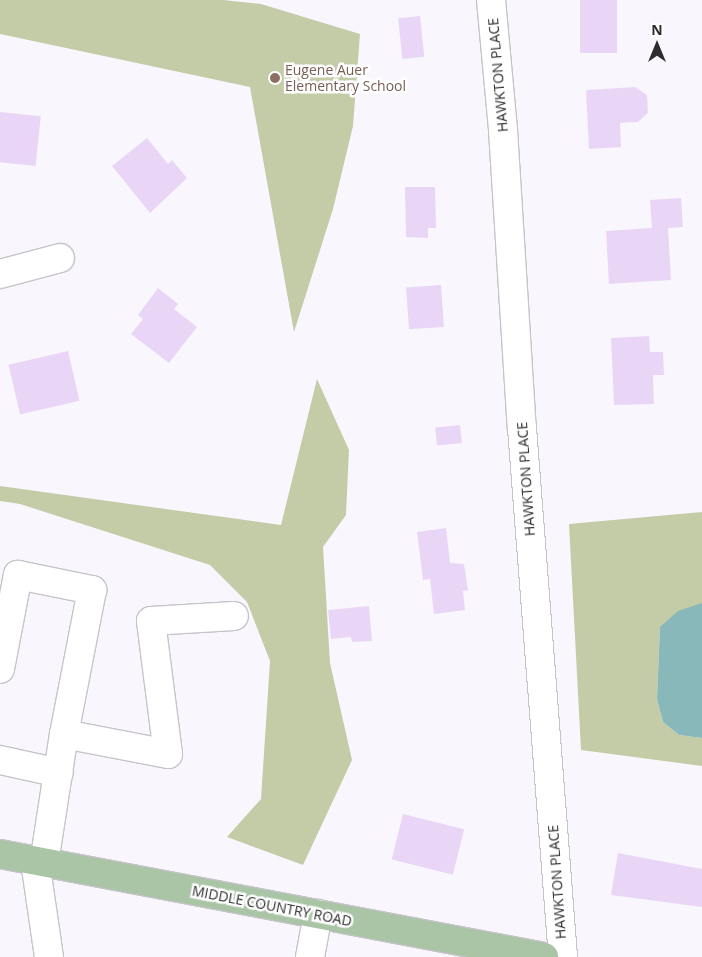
<!DOCTYPE html>
<html>
<head>
<meta charset="utf-8">
<style>
  body { margin:0 }
  #map { position:relative; width:702px; height:957px; overflow:hidden; background:#f9f7fd; font-family:"Open Sans",sans-serif }
  div>[style] { position:absolute }
  .green>* { inset:0; background:#c4cba7 }
  .water>* { inset:0; background:#88b8b9 }
  .building>* { inset:0; background:#e9d6f7; transform-origin:0 0 }
  .roads { filter:drop-shadow(1px 0 #c5c4c9) drop-shadow(-1px 0 #c5c4c9) drop-shadow(0 1px #c5c4c9) drop-shadow(0 -1px #c5c4c9) }
  .minor>* { height:28px; margin:-14px; padding:0 14px; transform-origin:14px; border-radius:14px; background:#fff }
  .major>* { height:28px; margin:-14px; padding:0 14px; transform-origin:14px; border-radius:14px; background:#a9c5a6 }
  .dots>* { width:14px; height:14px; translate:-50% -50%; box-sizing:border-box; border:2px solid #fff; border-radius:50% }
  span { translate:-50% -50%; white-space:nowrap; text-align:center; line-height:1.15; -webkit-text-stroke:5px #fff; paint-order:stroke }
  .education-label { font-size:14px; color:#785e54 }
  .left { translate:0 -50%; text-align:left }
  .street-label { font-size:14px; color:#2d2c2e }
  .north { position:absolute; left:632px; top:20px; width:50px; height:50px; -webkit-text-stroke:4px #fff; paint-order:stroke; rotate:0deg; font-size:14px; font-weight:700; line-height:20px; text-align:center; color:#2d2c2e }
  .north::after { content:''; display:block; margin:auto; width:18px; height:22px; background:#2d2c2e; clip-path:polygon(50% 0,100% 100%,50% 72%,0 100%) }
</style>
</head>
<body>
<div id="map">
  <div class="green">
    <i style="clip-path:polygon(0 0,223px 0,261px 4px,360px 34px,353px 126px,333px 209px,294px 332px,250px 87px,0 34px)"></i>
    <i style="clip-path:polygon(317px 379px,349px 450px,346px 515px,323px 547px,330px 663px,352px 760px,303px 865px,227px 837px,261px 799px,270px 661px,247px 602px,210px 565px,20px 504px,0 501px,0 486px,281px 525px)"></i>
    <i style="clip-path:polygon(702px 512px,702px 603px,660px 627px,657px 699px,663px 722px,679px 735px,702px 738px,702px 766px,581px 750px,569px 524px)"></i>
  </div>
  <div class="water">
    <i style="clip-path:polygon(702px 603px,702px 738px,679px 735px,663px 722px,657px 699px,660px 627px,678px 611px)"></i>
  </div>
  <div class="building">
    <i style="left:580px;top:0;width:37px;height:53px"></i>
    <i style="left:420px;top:16px;width:41px;height:22px;rotate:84deg"></i>
    <i style="clip-path:polygon(635px 87px,647px 95px,648px 113px,638px 122px,620px 123px,621px 147px,589px 149px,586px 90px)"></i>
    <i style="left:0;top:112px;width:41px;height:50px;rotate:6deg"></i>
    <i style="clip-path:polygon(147px 138px,168px 164px,172px 160px,187px 178px,150px 213px,112px 166px)"></i>
    <i style="clip-path:polygon(405px 187px,435px 187px,436px 228px,428px 228px,428px 238px,406px 237px)"></i>
    <i style="clip-path:polygon(681px 198px,683px 227px,668px 228px,671px 280px,609px 284px,606px 231px,652px 228px,650px 200px)"></i>
    <i style="left:441px;top:285px;width:42px;height:35px;rotate:86deg"></i>
    <i style="clip-path:polygon(158px 288px,178px 304px,174px 309px,197px 327px,169px 363px,131px 334px,143px 319px,138px 315px)"></i>
    <i style="clip-path:polygon(649px 336px,650px 352px,663px 352px,664px 375px,653px 375px,654px 404px,614px 405px,611px 338px)"></i>
    <i style="left:68px;top:351px;width:51px;height:61px;rotate:77deg"></i>
    <i style="left:460px;top:425px;width:18px;height:25px;rotate:84deg"></i>
    <i style="clip-path:polygon(446px 528px,450px 563px,464px 564px,468px 590px,463px 591px,465px 610px,434px 614px,430px 579px,423px 580px,417px 532px)"></i>
    <i style="clip-path:polygon(369px 606px,372px 641px,352px 642px,351px 637px,331px 639px,328px 610px)"></i>
    <i style="left:403px;top:814px;width:63px;height:47px;rotate:14deg"></i>
    <i style="clip-path:polygon(618px 853px,702px 869px,702px 907px,611px 895px)"></i>
  </div>
  <div class="roads">
    <div class="minor">
      <i style="left:491px;top:0;width:131px;rotate:84.7deg"></i>
      <i style="left:503px;top:130px;width:299px;rotate:86.4deg"></i>
      <i style="left:522px;top:428px;width:531px;rotate:85.57deg"></i>
      <i style="left:0;top:274px;width:62px;rotate:-14.9deg"></i>
      <i style="left:0;top:669px;width:96px;rotate:-79.2deg"></i>
      <i style="left:18px;top:575px;width:76px;rotate:11.5deg"></i>
      <i style="left:92px;top:590px;width:147px;rotate:101deg"></i>
      <i style="left:64px;top:734px;width:131px;rotate:98.8deg"></i>
      <i style="left:64px;top:734px;width:106px;rotate:10.9deg"></i>
      <i style="left:168px;top:754px;width:134px;rotate:-97.3deg"></i>
      <i style="left:151px;top:621px;width:83px;rotate:-3.4deg"></i>
      <i style="left:0;top:760px;width:60px;rotate:12.4deg"></i>
      <i style="left:35px;top:861px;width:97px;rotate:81.7deg"></i>
      <i style="left:310px;top:957px;width:44px;rotate:-79.5deg"></i>
    </div>
    <div class="major">
      <i style="left:0;top:854px;width:554px;rotate:10.72deg"></i>
    </div>
  </div>
  <div class="dots">
    <i style="left:275px;top:78px;background:#8d6e63"></i>
  </div>
  <div class="education-label">
    <span class="left" style="left:285px;top:78px">Eugene Auer<br>Elementary School</span>
  </div>
  <div class="street-label">
    <span style="left:498px;top:75px;rotate:-95deg">HAWKTON PLACE</span>
    <span style="left:526px;top:479px;rotate:-94deg">HAWKTON PLACE</span>
    <span style="left:557px;top:882px;rotate:-94deg">HAWKTON PLACE</span>
    <span style="left:272px;top:906px;rotate:11deg">MIDDLE COUNTRY ROAD</span>
  </div>
  <div class="north">N</div>
</div>
</body>
</html>
